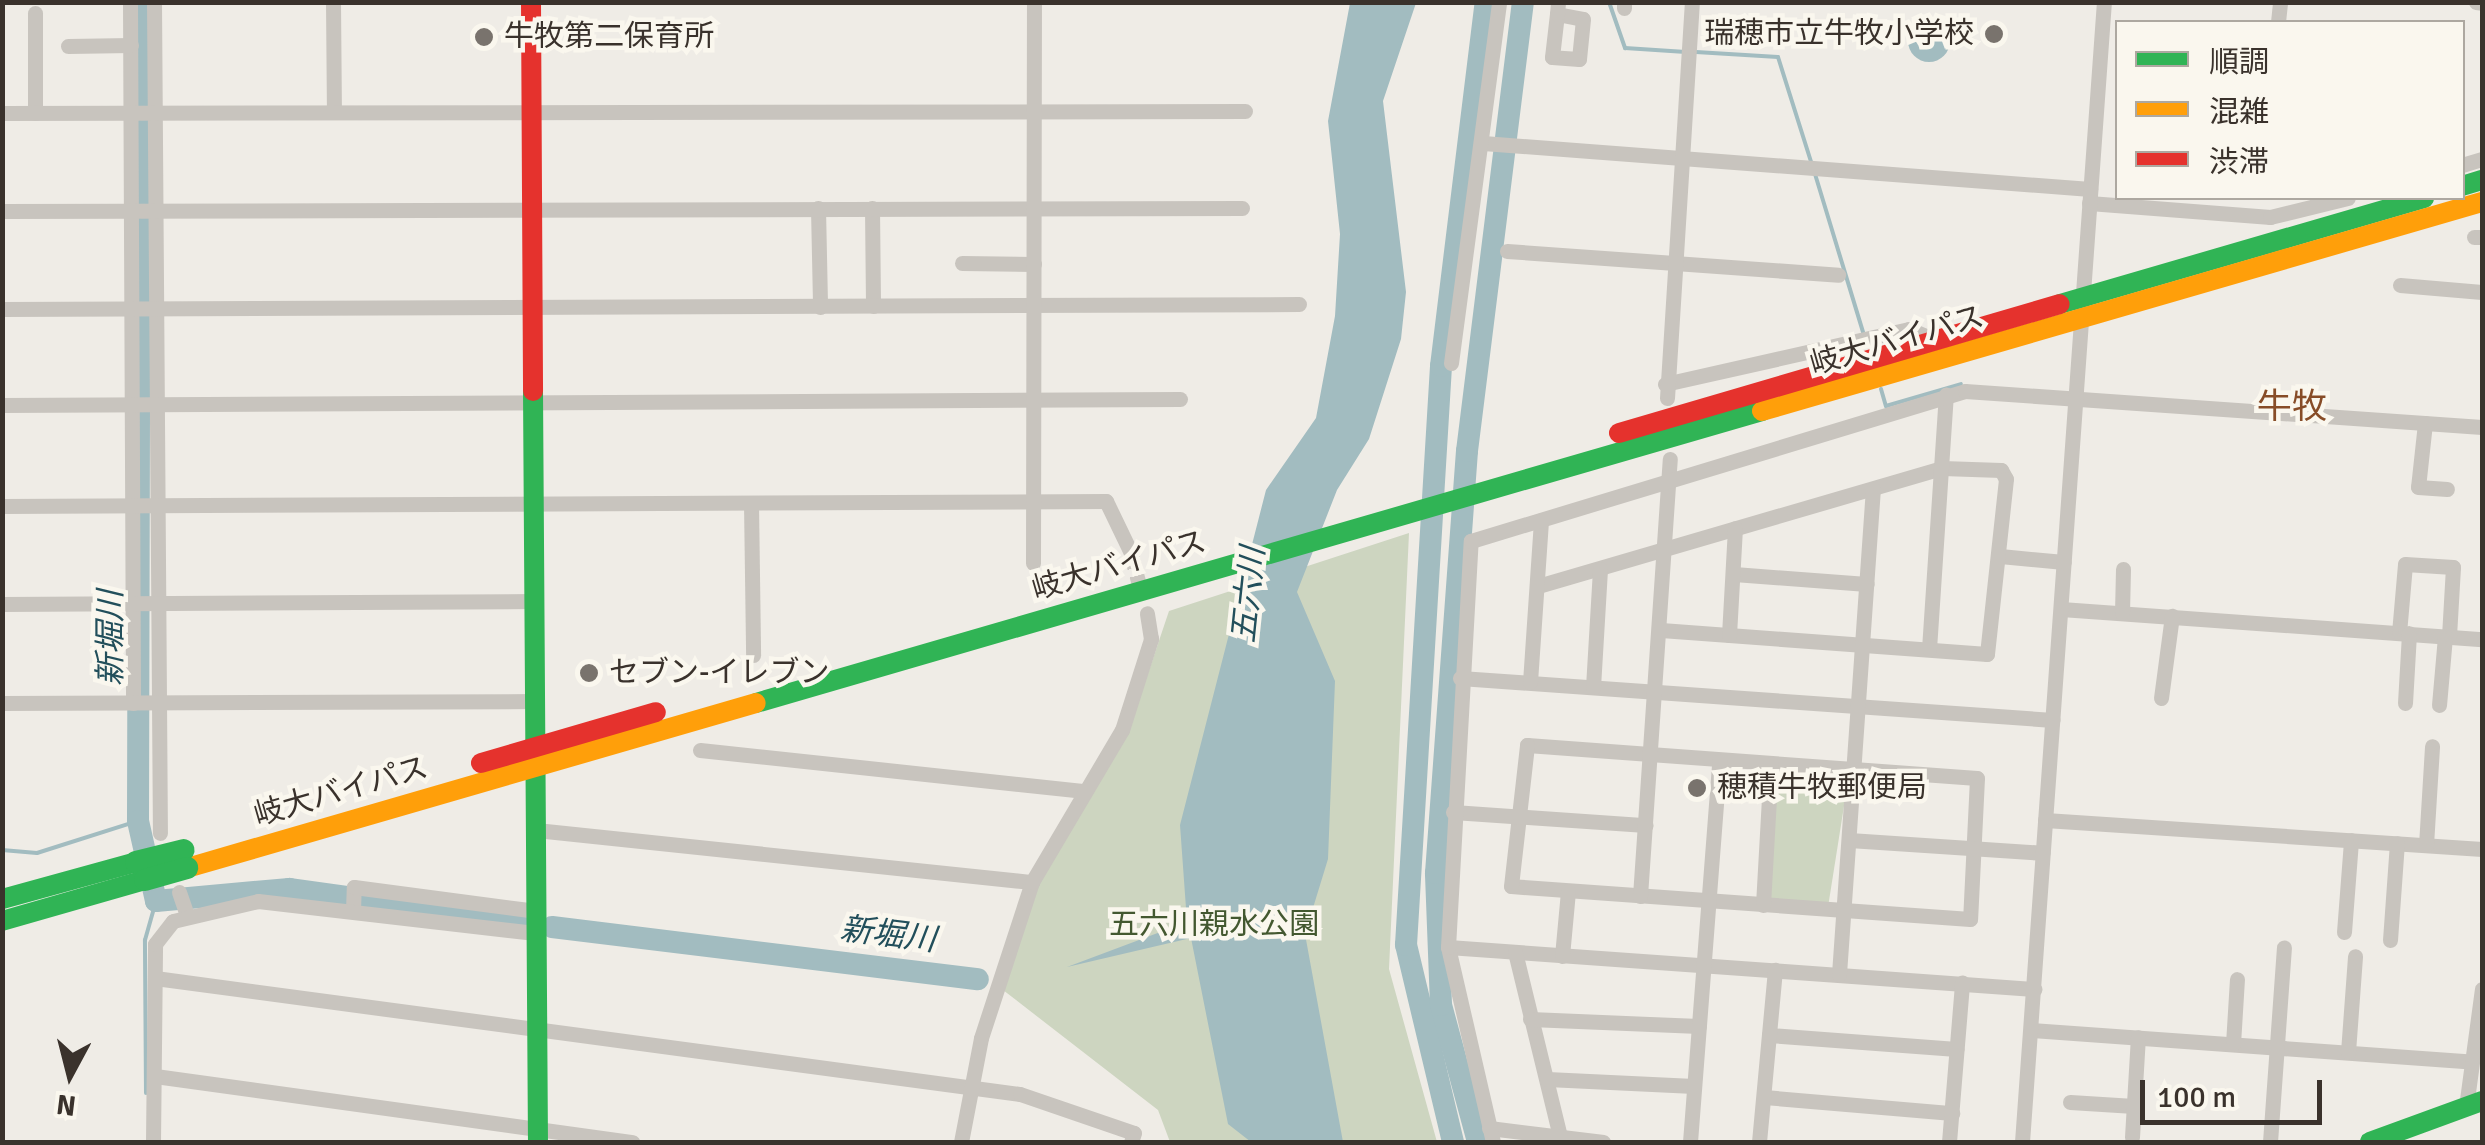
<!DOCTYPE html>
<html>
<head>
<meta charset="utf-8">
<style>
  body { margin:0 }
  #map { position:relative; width:2485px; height:1145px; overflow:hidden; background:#efece6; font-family:Signika,"Noto Sans JP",sans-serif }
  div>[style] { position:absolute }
  .green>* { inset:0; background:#cdd5c0; transform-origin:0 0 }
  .water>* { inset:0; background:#a2bcc0 }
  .round { border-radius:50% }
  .stream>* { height:4px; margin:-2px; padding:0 2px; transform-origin:2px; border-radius:2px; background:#a2bcc0 }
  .river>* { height:22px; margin:-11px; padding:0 11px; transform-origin:11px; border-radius:11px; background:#a2bcc0 }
  .street-tunnel>* { height:15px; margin-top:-7.5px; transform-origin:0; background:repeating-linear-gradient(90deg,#cbc7c1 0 15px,transparent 0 23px) }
  .street>* { height:15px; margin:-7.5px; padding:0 7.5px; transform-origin:7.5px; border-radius:7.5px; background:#c8c4be }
  .fast>* { height:20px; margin:-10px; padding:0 10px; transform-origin:10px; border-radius:10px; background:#30b455 }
  .slow>* { height:20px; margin:-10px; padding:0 10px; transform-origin:10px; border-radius:10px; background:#ff9f0a }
  .jam>* { height:20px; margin:-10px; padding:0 10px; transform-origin:10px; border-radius:10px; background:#e5322d }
  .fast-bridge>* { height:22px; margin:-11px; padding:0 11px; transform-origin:11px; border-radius:11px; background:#30b455 }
  .dots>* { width:28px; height:28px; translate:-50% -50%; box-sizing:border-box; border:5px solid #faf7ee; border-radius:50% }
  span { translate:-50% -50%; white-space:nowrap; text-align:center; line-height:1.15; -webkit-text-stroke:9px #faf7ee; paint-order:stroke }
  .poi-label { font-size:30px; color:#3a322c }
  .right { translate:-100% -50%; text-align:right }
  .left { translate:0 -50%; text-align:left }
  .street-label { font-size:30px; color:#3a322c }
  .park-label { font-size:30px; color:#435830 }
  .water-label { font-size:32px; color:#224f5b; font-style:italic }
  .quarter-label { font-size:35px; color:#874c27 }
  .frame { position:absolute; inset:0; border:5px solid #3a322c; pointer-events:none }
  .legend { position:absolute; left:2115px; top:20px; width:350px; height:180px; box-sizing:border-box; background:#faf7ee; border:2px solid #ada8a0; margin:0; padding:12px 18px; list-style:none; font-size:30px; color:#3a322c }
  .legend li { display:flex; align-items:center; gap:20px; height:50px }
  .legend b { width:50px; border:2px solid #ada8a0 }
  .north { position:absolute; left:20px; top:1025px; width:100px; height:100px; -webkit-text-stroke:8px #faf7ee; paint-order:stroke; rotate:187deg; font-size:28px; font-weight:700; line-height:40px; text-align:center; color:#3a322c }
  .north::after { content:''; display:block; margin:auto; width:35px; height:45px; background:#3a322c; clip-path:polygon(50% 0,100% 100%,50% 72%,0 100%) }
  .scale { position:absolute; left:2140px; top:1080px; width:182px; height:45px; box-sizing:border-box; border:5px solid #3a322c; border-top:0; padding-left:12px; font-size:30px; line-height:35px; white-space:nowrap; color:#3a322c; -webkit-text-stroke:8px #faf7ee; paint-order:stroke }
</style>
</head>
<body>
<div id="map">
  <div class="green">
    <i style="clip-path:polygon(1409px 533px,1389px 969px,1437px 1142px,1170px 1142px,1158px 1110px,1003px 990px,1043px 865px,1129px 730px,1169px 611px)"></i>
    <i style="left:1780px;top:769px;width:69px;height:130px;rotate:9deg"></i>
  </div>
  <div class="water">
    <i style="clip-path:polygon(1350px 3px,1416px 3px,1383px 101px,1406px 292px,1401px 339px,1369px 439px,1337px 490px,1297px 592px,1335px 681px,1328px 859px,1305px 934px,1343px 1142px,1251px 1142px,1228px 1124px,1191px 938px,1067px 967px,1187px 922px,1180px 825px,1266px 490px,1316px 418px,1335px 316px,1340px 234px,1328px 121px)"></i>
    <i class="round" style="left:1908px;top:20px;width:42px;height:42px"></i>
  </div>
  <div class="stream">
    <i style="left:1609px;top:2px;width:49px;rotate:70.8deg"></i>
    <i style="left:1625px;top:48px;width:61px;rotate:3.8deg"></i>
    <i style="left:1696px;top:52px;width:82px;rotate:3.5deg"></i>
    <i style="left:1778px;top:57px;width:113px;rotate:72.5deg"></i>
    <i style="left:1815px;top:174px;width:165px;rotate:73.1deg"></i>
    <i style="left:1881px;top:389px;width:18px;rotate:74deg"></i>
    <i style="left:1886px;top:406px;width:78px;rotate:-16.3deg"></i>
    <i style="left:2px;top:850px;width:35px;rotate:5deg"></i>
    <i style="left:37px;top:853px;width:106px;rotate:-17.6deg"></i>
    <i style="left:146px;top:1093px;width:153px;rotate:-90.4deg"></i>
    <i style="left:145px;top:940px;width:41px;rotate:-74.2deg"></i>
  </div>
  <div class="river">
    <i style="left:140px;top:2px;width:819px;rotate:90.14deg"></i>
    <i style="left:138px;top:821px;width:82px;rotate:77.3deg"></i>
    <i style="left:156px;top:901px;width:134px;rotate:-5.2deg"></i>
    <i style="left:289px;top:889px;width:234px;rotate:7.9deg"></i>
    <i style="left:552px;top:927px;width:429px;rotate:7deg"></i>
    <i style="left:1453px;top:1142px;width:203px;rotate:-103.4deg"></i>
    <i style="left:1406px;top:945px;width:580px;rotate:-86.54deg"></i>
    <i style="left:1441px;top:366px;width:367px;rotate:-83deg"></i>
    <i style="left:1478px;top:1142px;width:142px;rotate:-105.1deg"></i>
    <i style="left:1441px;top:1005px;width:132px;rotate:-92.2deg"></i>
    <i style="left:1436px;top:873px;width:423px;rotate:-85.8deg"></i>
    <i style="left:1467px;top:451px;width:452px;rotate:-82.9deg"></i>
  </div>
  <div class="street-tunnel">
    <i style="left:1131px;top:553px;width:42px;rotate:75deg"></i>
  </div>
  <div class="street">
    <i style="left:130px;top:2px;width:701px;rotate:89.75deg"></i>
    <i style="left:154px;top:2px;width:831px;rotate:89.59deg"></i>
    <i style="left:333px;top:2px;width:110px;rotate:89.5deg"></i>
    <i style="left:2476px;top:2px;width:6px;rotate:9deg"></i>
    <i style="left:1624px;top:8px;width:6px;rotate:-90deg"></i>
    <i style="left:35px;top:13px;width:100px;rotate:90deg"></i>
    <i style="left:1557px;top:14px;width:26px;rotate:11deg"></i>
    <i style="left:1583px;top:19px;width:40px;rotate:95.7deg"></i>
    <i style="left:1579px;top:59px;width:27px;rotate:-176deg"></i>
    <i style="left:1552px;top:57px;width:43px;rotate:-83.4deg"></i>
    <i style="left:1557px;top:14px;width:12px;rotate:-85deg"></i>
    <i style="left:2278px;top:22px;width:20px;rotate:-84deg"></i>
    <i style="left:68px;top:46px;width:63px;rotate:-0.9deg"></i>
    <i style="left:2px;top:113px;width:1243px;rotate:-0.09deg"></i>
    <i style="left:1483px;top:143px;width:609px;rotate:4.33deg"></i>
    <i style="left:2462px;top:165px;width:21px;rotate:-17deg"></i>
    <i style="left:2089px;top:203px;width:182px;rotate:4.4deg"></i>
    <i style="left:2270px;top:217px;width:80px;rotate:-13.7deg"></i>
    <i style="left:818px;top:208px;width:99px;rotate:88.8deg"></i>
    <i style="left:872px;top:208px;width:98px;rotate:89.4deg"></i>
    <i style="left:2px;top:211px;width:1240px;rotate:-0.14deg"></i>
    <i style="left:2474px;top:237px;width:8px"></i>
    <i style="left:1507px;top:251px;width:332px;rotate:4.1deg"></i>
    <i style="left:962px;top:263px;width:72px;rotate:0.8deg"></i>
    <i style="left:2400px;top:285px;width:82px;rotate:4.9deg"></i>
    <i style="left:2px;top:309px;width:1297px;rotate:-0.22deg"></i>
    <i style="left:1451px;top:363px;width:364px;rotate:-82.4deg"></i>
    <i style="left:1665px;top:384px;width:250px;rotate:-12.7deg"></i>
    <i style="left:1909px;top:329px;width:23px;rotate:23deg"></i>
    <i style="left:1667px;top:398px;width:397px;rotate:-86.4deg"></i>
    <i style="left:2px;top:405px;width:1178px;rotate:-0.29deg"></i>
    <i style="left:2425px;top:423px;width:64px;rotate:96.2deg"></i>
    <i style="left:2418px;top:487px;width:29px;rotate:4deg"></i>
    <i style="left:751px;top:503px;width:152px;rotate:89.2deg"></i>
    <i style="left:2px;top:506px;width:1104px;rotate:-0.26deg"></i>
    <i style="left:1106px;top:501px;width:58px;rotate:64.3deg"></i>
    <i style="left:2000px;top:556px;width:64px;rotate:5.4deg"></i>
    <i style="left:1033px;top:563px;width:561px;rotate:-89.9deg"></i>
    <i style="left:1734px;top:574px;width:133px;rotate:4.3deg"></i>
    <i style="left:1538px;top:586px;width:421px;rotate:-16.3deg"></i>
    <i style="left:1942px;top:468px;width:59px;rotate:1.9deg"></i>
    <i style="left:2001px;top:470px;width:10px;rotate:61deg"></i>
    <i style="left:2006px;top:479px;width:176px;rotate:96.2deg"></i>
    <i style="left:1987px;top:654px;width:327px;rotate:-175.8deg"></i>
    <i style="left:2px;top:604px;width:533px;rotate:-0.32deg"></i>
    <i style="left:2061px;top:609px;width:422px;rotate:4.1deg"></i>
    <i style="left:2122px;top:613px;width:44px;rotate:-88.7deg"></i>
    <i style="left:2399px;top:633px;width:69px;rotate:-85deg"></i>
    <i style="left:2405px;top:564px;width:48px;rotate:3.6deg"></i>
    <i style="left:2453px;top:567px;width:69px;rotate:93.3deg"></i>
    <i style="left:1729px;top:635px;width:107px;rotate:-86.8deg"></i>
    <i style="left:1929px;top:649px;width:255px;rotate:-86.2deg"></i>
    <i style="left:1460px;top:678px;width:594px;rotate:4.05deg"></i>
    <i style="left:1530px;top:682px;width:162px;rotate:-86.1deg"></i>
    <i style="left:1593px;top:687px;width:118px;rotate:-86.6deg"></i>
    <i style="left:2161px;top:698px;width:83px;rotate:-82.4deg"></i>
    <i style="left:2px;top:703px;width:534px;rotate:-0.21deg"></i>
    <i style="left:2405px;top:703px;width:70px;rotate:-86.7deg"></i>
    <i style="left:2439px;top:705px;width:69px;rotate:-85deg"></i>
    <i style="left:1527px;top:745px;width:451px;rotate:4.2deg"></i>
    <i style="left:1977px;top:778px;width:141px;rotate:92.8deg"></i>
    <i style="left:1970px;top:919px;width:460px;rotate:-175.9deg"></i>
    <i style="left:1511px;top:886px;width:142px;rotate:-83.5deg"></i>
    <i style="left:700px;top:750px;width:387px;rotate:6.1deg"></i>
    <i style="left:1453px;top:812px;width:193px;rotate:3.9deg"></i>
    <i style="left:2045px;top:820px;width:438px;rotate:3.8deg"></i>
    <i style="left:536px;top:830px;width:499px;rotate:6deg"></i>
    <i style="left:1849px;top:840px;width:194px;rotate:3.8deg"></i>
    <i style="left:2426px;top:845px;width:99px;rotate:-86.5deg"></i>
    <i style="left:179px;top:892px;width:24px;rotate:71deg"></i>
    <i style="left:1640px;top:896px;width:438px;rotate:-86.1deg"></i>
    <i style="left:1763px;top:905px;width:141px;rotate:-86.8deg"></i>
    <i style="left:353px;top:910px;width:23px;rotate:-88deg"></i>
    <i style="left:354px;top:887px;width:184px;rotate:7.5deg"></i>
    <i style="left:2344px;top:932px;width:92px;rotate:-85.6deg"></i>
    <i style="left:2390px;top:940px;width:97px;rotate:-85.9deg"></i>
    <i style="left:1448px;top:947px;width:588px;rotate:4.1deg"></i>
    <i style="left:1515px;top:952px;width:190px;rotate:76.3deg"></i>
    <i style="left:1562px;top:956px;width:65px;rotate:-84.7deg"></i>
    <i style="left:1839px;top:974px;width:486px;rotate:-86deg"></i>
    <i style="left:155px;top:978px;width:873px;rotate:7.64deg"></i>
    <i style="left:1020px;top:1094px;width:120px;rotate:18.9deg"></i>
    <i style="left:1134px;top:1133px;width:9px;rotate:108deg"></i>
    <i style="left:1530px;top:1019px;width:169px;rotate:2.4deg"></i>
    <i style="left:2031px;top:1030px;width:437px;rotate:4.1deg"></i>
    <i style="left:1769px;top:1035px;width:188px;rotate:4.3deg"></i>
    <i style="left:2233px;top:1044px;width:65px;rotate:-86.5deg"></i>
    <i style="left:2348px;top:1052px;width:96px;rotate:-85.8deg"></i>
    <i style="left:155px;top:1076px;width:482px;rotate:7.9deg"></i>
    <i style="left:1547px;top:1079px;width:147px;rotate:2.7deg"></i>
    <i style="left:1764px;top:1097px;width:189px;rotate:4.9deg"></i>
    <i style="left:2070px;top:1102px;width:64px;rotate:3.6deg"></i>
    <i style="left:2466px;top:1107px;width:119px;rotate:-82.3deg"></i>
    <i style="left:1489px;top:1128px;width:115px;rotate:7deg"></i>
    <i style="left:2132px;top:1137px;width:100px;rotate:-86.6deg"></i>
    <i style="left:153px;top:1142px;width:198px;rotate:-89.4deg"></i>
    <i style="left:155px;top:944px;width:29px;rotate:-52deg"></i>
    <i style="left:173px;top:921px;width:87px;rotate:-13.2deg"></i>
    <i style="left:258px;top:901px;width:279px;rotate:6.6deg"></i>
    <i style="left:961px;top:1142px;width:106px;rotate:-79.1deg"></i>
    <i style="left:981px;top:1038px;width:164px;rotate:-71.9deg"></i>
    <i style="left:1032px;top:882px;width:177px;rotate:-59.4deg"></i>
    <i style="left:1122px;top:730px;width:96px;rotate:-72.3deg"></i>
    <i style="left:1151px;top:639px;width:26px;rotate:-99deg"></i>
    <i style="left:1493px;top:1142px;width:200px;rotate:-103deg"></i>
    <i style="left:1448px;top:947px;width:407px;rotate:-86.8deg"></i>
    <i style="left:1471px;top:541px;width:516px;rotate:-16.89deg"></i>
    <i style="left:1965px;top:391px;width:518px;rotate:3.98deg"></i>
    <i style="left:1690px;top:1142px;width:382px;rotate:-85.6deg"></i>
    <i style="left:1759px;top:1142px;width:173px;rotate:-84.7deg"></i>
    <i style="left:1949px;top:1142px;width:160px;rotate:-85.3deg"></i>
    <i style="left:2022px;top:1142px;width:1143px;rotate:-85.89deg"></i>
    <i style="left:2270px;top:1142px;width:195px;rotate:-85.9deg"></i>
  </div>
  <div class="fast">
    <i style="left:2462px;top:186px;width:21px;rotate:-17deg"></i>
    <i style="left:2060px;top:304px;width:379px;rotate:-16.2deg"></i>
    <i style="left:533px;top:391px;width:751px;rotate:89.62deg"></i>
    <i style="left:756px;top:703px;width:1048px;rotate:-16.19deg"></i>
    <i style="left:2px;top:899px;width:139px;rotate:-15.4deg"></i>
    <i style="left:2px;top:921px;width:149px;rotate:-16deg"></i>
    <i style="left:2370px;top:1142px;width:119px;rotate:-20.1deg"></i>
  </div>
  <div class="slow">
    <i style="left:1762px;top:411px;width:750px;rotate:-16.19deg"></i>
    <i style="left:187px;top:868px;width:592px;rotate:-16.17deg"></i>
  </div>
  <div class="jam">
    <i style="left:531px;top:2px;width:389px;rotate:89.7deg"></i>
    <i style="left:1619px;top:433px;width:459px;rotate:-16.3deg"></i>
    <i style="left:481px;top:763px;width:182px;rotate:-16.2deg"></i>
  </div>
  <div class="fast-bridge">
    <i style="left:136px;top:862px;width:49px;rotate:-14deg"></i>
    <i style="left:145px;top:880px;width:44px;rotate:-15.9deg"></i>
  </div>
  <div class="dots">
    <i style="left:1994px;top:34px;background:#79736d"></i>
    <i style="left:484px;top:37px;background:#79736d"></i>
    <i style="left:589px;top:673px;background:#79736d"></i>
    <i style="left:1697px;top:788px;background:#79736d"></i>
  </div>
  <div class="poi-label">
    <span class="right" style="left:1974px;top:34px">瑞穂市立牛牧小学校</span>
    <span class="left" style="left:504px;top:37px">牛牧第二保育所</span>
    <span class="left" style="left:609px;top:673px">セブン-イレブン</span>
    <span class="left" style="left:1717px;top:788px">穂積牛牧郵便局</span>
  </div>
  <div class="street-label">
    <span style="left:1897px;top:341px;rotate:-16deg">岐大バイパス</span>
    <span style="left:1119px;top:566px;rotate:-16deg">岐大バイパス</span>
    <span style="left:341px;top:792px;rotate:-16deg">岐大バイパス</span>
  </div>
  <div class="park-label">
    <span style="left:1214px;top:925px">五六川親水公園</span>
  </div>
  <div class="water-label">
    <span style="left:1249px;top:595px;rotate:-84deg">五六川</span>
    <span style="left:111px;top:638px;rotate:-90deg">新堀川</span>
    <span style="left:888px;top:935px;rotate:7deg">新堀川</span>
  </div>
  <div class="quarter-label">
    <span style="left:2292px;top:407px">牛牧</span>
  </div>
  <div class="frame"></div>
  <ul class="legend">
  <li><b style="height:12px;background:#30b455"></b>順調</li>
  <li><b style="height:12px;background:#ff9f0a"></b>混雑</li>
  <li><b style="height:12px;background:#e5322d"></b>渋滞</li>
  </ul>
  <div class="north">N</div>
  <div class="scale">100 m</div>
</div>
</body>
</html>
